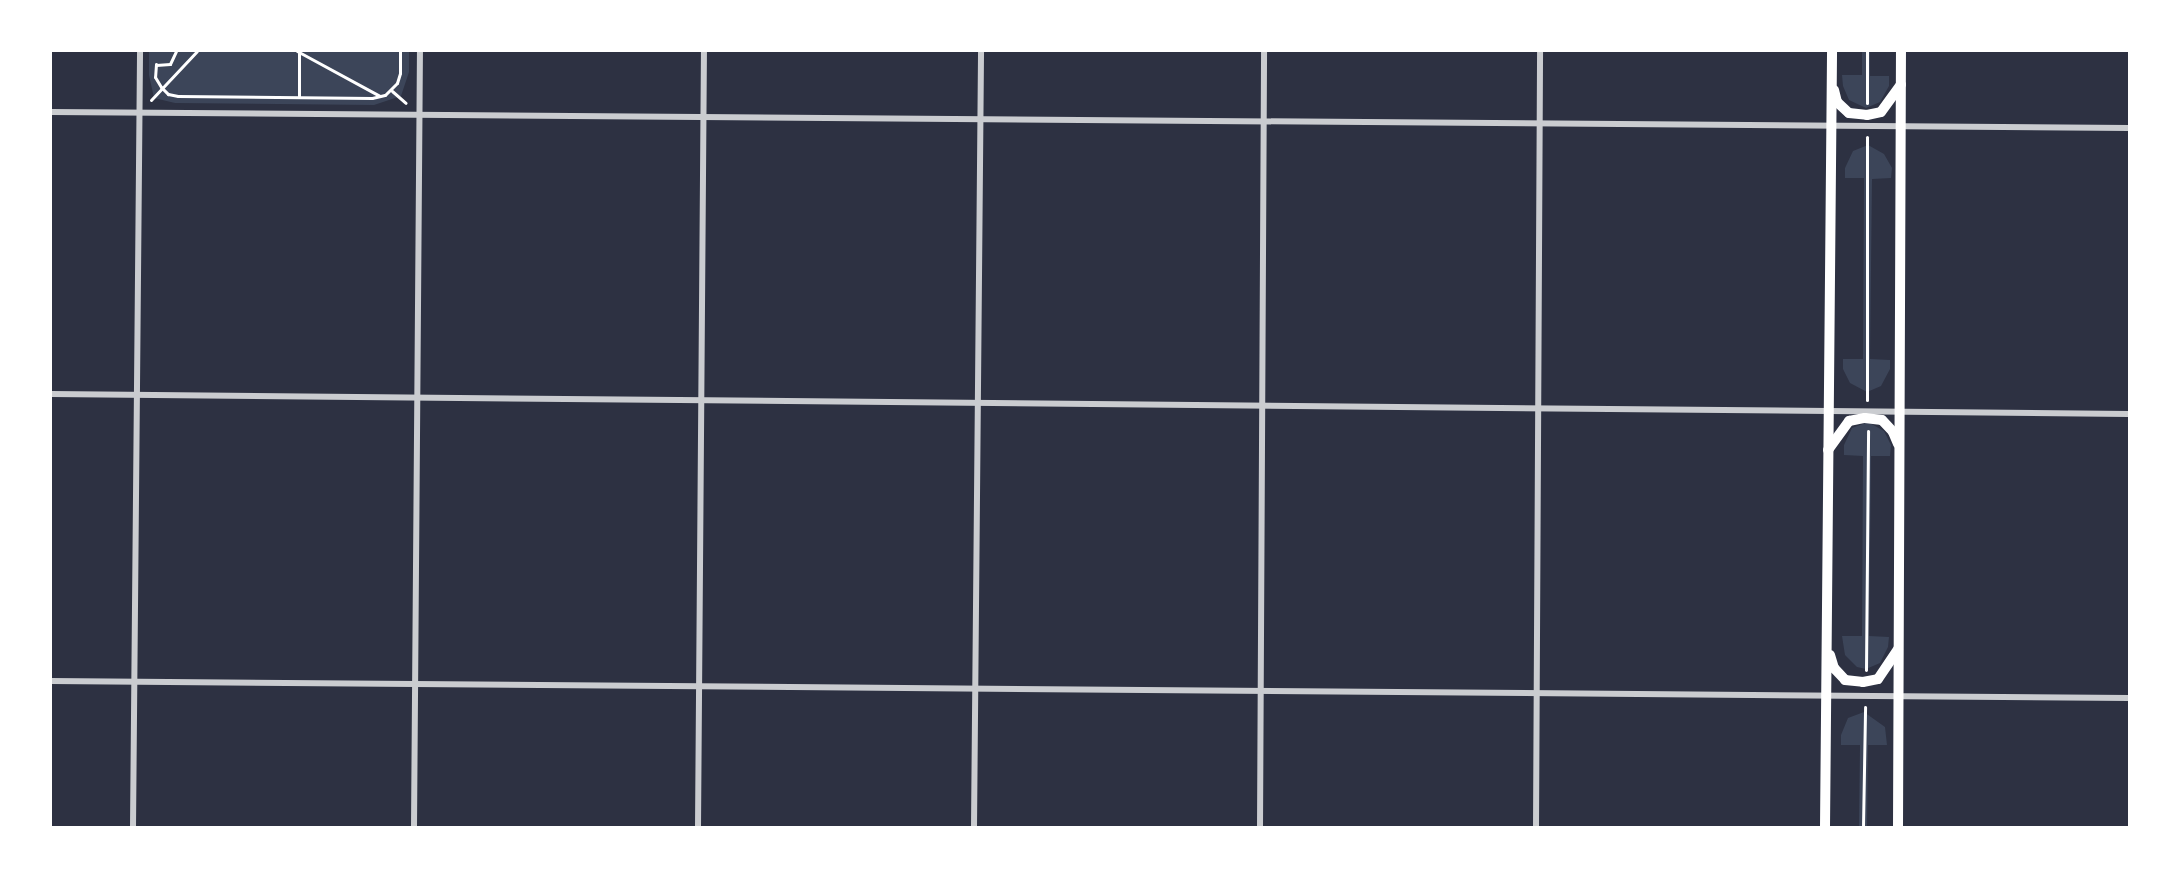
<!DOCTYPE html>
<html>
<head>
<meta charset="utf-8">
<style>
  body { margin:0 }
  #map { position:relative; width:2180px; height:878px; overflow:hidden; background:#2d3142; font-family:"Open Sans",sans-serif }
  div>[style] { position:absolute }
  .green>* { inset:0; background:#3c4559 }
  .path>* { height:3px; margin:-1.5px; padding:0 1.5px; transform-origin:1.5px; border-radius:1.5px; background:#fff }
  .minor>* { height:6px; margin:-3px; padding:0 3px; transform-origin:3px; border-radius:3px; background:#caccd0 }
  .primary>* { height:10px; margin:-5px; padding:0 5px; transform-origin:5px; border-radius:5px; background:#fff }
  span { translate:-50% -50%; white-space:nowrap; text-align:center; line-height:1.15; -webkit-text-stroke:4.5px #fff; paint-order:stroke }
  .frame { position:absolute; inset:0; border:52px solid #fff; pointer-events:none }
</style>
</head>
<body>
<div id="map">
  <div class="green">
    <i style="clip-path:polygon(149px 51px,409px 51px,409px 72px,401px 96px,374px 105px,175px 103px,154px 98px,149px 75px)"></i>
    <i style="clip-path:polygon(1862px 51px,1870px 51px,1870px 76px,1889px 76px,1889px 86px,1880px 102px,1866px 108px,1849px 100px,1843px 86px,1842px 75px,1862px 75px)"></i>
    <i style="clip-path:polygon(1868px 145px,1884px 154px,1892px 168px,1891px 178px,1872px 179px,1870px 359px,1890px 360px,1890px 369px,1881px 386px,1867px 392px,1850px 383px,1843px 369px,1843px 359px,1863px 359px,1864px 178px,1845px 178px,1845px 168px,1853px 151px)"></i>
    <i style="clip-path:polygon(1868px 422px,1884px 431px,1891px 445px,1890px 456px,1871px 456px,1869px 636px,1889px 637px,1888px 647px,1880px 663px,1866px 669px,1857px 667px,1845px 655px,1842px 636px,1862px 636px,1863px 456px,1844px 455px,1844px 445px,1852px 428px)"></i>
    <i style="clip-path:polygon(1864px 712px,1885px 727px,1887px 745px,1868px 745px,1867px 827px,1859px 827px,1860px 745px,1841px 745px,1841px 735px,1848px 718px)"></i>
  </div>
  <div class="path">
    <i style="left:297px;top:51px;width:94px;rotate:28.5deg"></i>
    <i style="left:1867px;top:51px;width:52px;rotate:90deg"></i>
    <i style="left:156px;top:64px;width:13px;rotate:94deg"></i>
    <i style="left:155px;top:77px;width:12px;rotate:59deg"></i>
    <i style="left:161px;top:87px;width:10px;rotate:45deg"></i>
    <i style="left:168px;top:94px;width:10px;rotate:11deg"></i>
    <i style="left:178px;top:96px;width:194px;rotate:0.6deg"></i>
    <i style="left:372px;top:98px;width:13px;rotate:-13deg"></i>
    <i style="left:385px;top:95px;width:17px;rotate:-45deg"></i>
    <i style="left:397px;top:83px;width:10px;rotate:-73deg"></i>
    <i style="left:400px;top:73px;width:22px;rotate:-90deg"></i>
    <i style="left:156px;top:65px;width:14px;rotate:-4deg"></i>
    <i style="left:170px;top:64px;width:14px;rotate:-65deg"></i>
    <i style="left:392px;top:91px;width:18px;rotate:41deg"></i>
    <i style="left:299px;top:97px;width:44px;rotate:-90deg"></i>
    <i style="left:151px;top:100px;width:67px;rotate:-46.8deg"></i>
    <i style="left:1867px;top:137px;width:263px;rotate:90deg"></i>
    <i style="left:1866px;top:670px;width:239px;rotate:-89.5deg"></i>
    <i style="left:1863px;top:827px;width:120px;rotate:-89deg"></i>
  </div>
  <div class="minor">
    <i style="left:51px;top:112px;width:2078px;rotate:0.44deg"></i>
    <i style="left:51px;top:394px;width:2078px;rotate:0.55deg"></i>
    <i style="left:51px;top:681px;width:2078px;rotate:0.47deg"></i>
    <i style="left:133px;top:827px;width:776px;rotate:-89.48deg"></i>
    <i style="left:414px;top:827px;width:776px;rotate:-89.56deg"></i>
    <i style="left:698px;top:827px;width:776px;rotate:-89.56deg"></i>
    <i style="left:974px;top:827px;width:776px;rotate:-89.48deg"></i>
    <i style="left:1260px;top:827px;width:776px;rotate:-89.7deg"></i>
    <i style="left:1536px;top:827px;width:776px;rotate:-89.7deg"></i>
  </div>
  <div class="primary">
    <i style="left:1834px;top:90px;width:12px;rotate:76deg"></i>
    <i style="left:1837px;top:102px;width:16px;rotate:43deg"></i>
    <i style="left:1849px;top:113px;width:18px;rotate:6deg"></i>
    <i style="left:1867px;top:115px;width:14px;rotate:-12deg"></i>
    <i style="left:1881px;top:112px;width:34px;rotate:-54deg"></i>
    <i style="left:1828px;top:450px;width:36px;rotate:-54deg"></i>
    <i style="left:1849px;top:421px;width:16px;rotate:-11deg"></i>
    <i style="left:1865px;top:418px;width:17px;rotate:7deg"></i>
    <i style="left:1882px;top:420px;width:16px;rotate:47deg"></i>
    <i style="left:1893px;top:432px;width:13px;rotate:67deg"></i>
    <i style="left:1830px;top:655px;width:14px;rotate:73deg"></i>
    <i style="left:1834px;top:668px;width:16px;rotate:47deg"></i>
    <i style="left:1845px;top:680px;width:18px;rotate:6deg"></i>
    <i style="left:1863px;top:682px;width:15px;rotate:-11deg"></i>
    <i style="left:1878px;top:679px;width:36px;rotate:-56deg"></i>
    <i style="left:1825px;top:827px;width:776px;rotate:-89.48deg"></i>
    <i style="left:1898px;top:827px;width:776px;rotate:-89.78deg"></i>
  </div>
  <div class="frame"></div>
</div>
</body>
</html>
